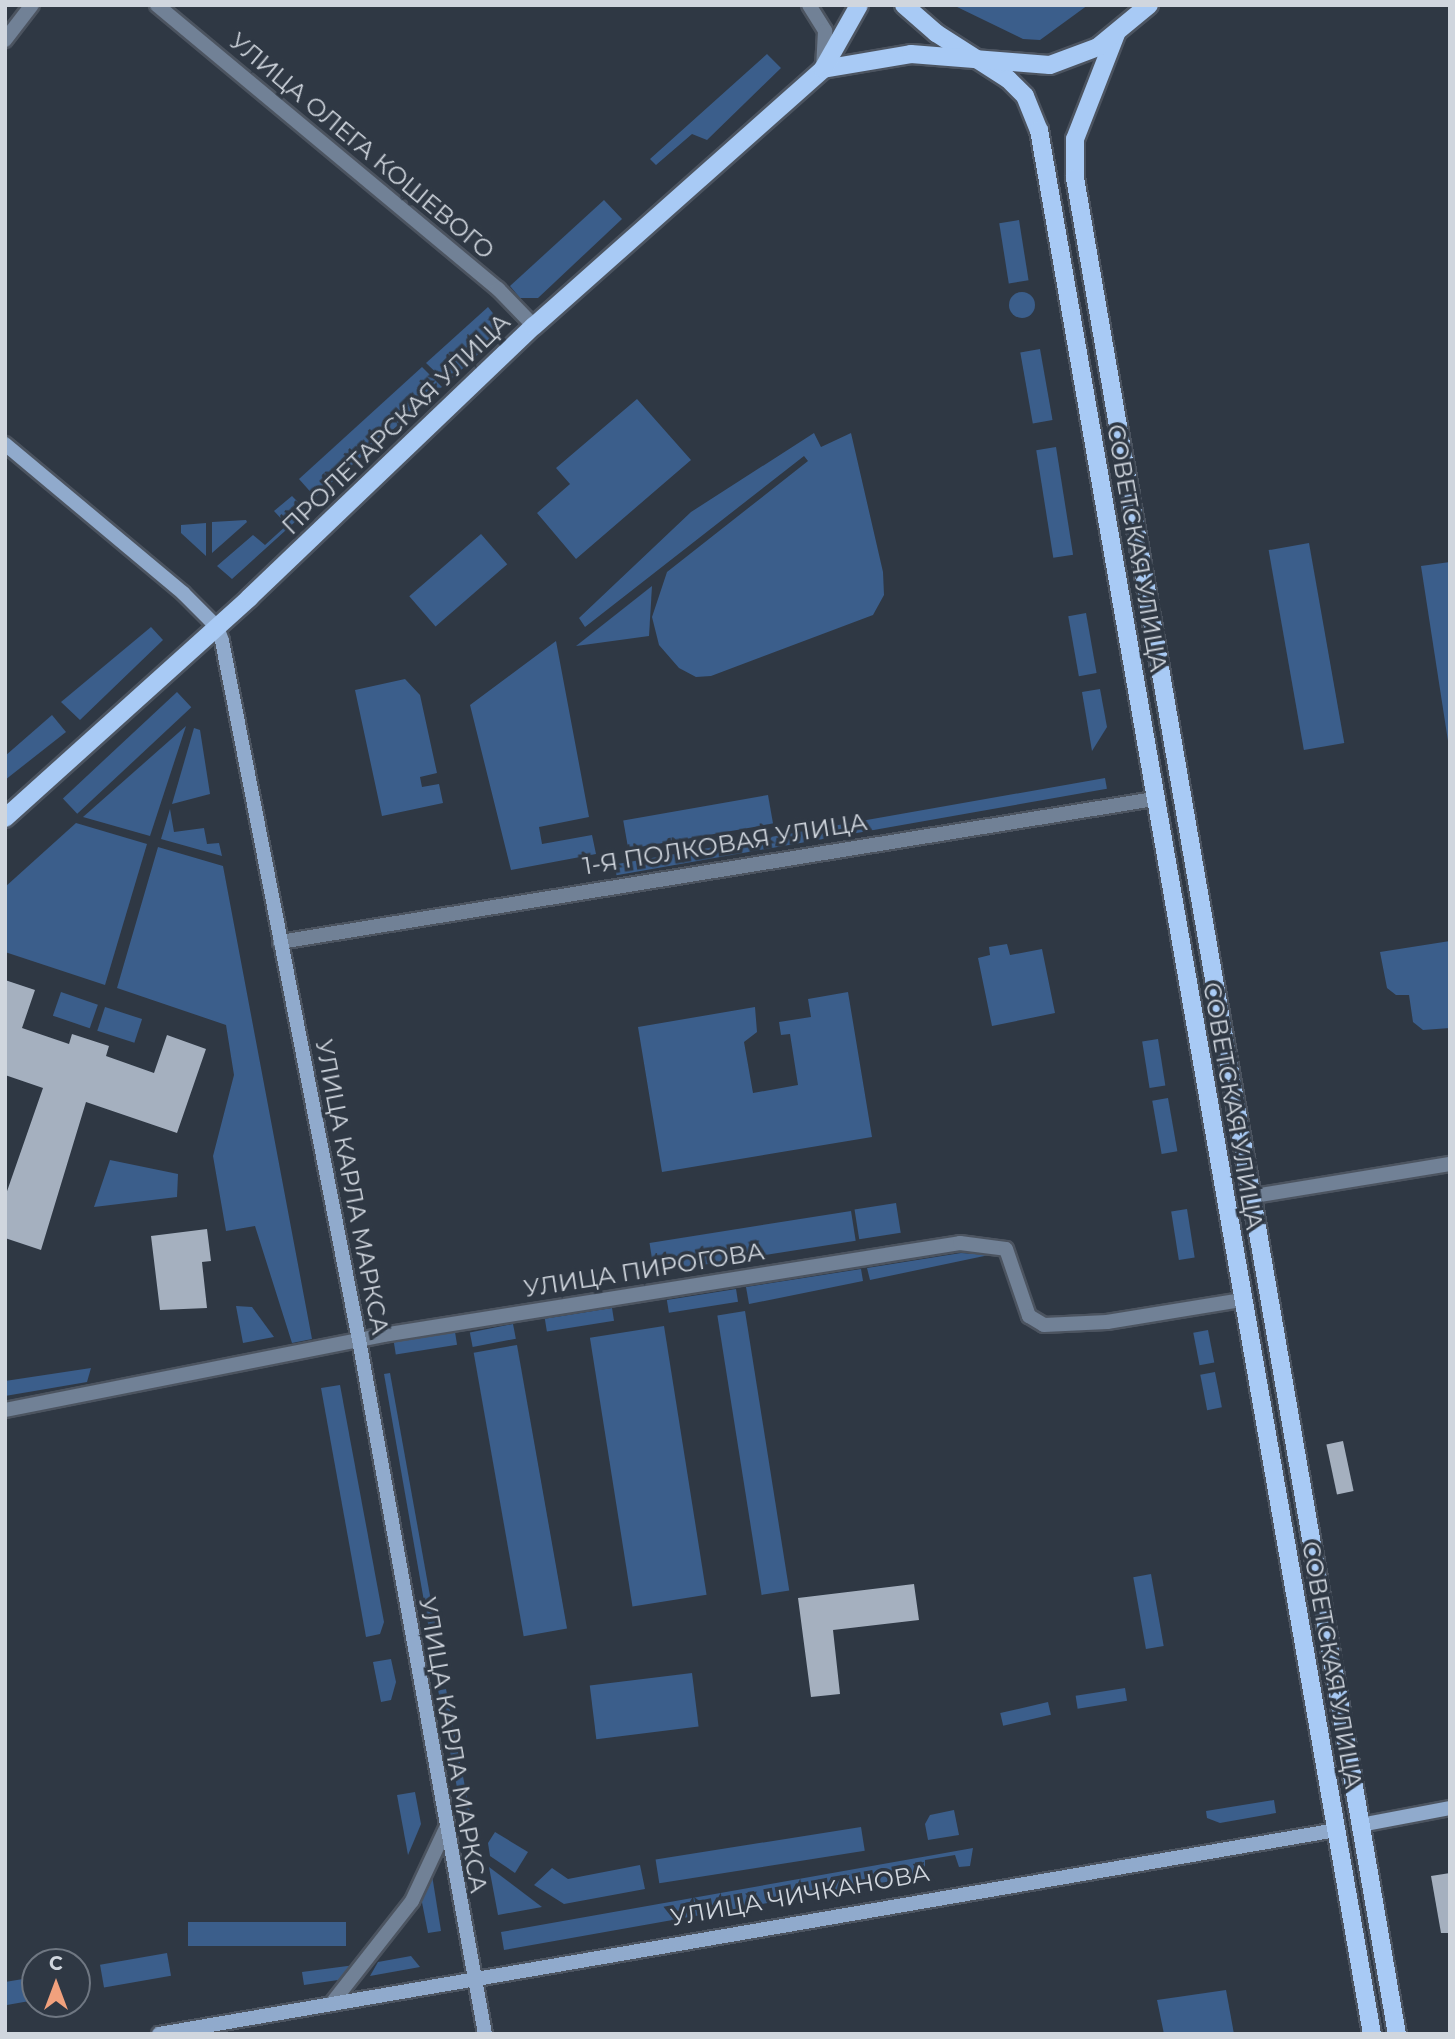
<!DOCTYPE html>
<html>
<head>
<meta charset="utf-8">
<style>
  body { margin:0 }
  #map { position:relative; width:1455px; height:2039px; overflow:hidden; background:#2f3844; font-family:Montserrat,sans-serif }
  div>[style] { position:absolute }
  .green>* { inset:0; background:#3b5e8b; transform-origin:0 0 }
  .round { border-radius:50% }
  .building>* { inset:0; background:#a5b0bf; transform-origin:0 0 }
  .roads { filter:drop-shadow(2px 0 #4c5460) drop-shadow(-2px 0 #4c5460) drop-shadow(0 2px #4c5460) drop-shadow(0 -2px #4c5460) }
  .minor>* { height:14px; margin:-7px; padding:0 7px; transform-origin:7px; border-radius:7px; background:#718196 }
  .tertiary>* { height:14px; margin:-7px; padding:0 7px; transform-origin:7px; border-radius:7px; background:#718196 }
  .secondary>* { height:14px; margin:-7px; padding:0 7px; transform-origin:7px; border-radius:7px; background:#90aacc }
  .primary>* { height:18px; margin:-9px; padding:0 9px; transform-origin:9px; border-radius:9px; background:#a8caf5 }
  span { translate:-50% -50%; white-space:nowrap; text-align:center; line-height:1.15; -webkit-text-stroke:7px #2f3844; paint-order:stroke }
  .street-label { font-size:24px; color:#d0d6de }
  .frame { position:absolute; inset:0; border:7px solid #d0d6de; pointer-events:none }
  .north { position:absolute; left:21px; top:1948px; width:70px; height:70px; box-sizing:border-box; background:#2f3844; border:2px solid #6f7782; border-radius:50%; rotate:0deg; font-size:19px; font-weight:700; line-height:28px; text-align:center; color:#d0d6de }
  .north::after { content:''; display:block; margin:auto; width:24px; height:32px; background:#f1a17d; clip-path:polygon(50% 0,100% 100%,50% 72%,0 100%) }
</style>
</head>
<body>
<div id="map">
  <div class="green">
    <i style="clip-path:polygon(953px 5px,1088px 5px,1040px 40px,1023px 39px)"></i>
    <i style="clip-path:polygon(767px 54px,781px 68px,707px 140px,692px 134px,656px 165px,650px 159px)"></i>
    <i style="clip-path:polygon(604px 200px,622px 219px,538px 298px,520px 298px,510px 286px)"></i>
    <i style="left:1019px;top:220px;width:61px;height:20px;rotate:81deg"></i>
    <i class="round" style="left:1009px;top:292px;width:26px;height:26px"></i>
    <i style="clip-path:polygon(488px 307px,500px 322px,499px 335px,447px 383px,426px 363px)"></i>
    <i style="left:1040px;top:349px;width:72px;height:20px;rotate:80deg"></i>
    <i style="clip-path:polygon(422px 367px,442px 387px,315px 497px,299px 479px)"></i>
    <i style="clip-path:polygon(637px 399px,691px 460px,576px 559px,537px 513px,570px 484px,556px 468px)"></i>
    <i style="clip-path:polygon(814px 433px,821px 447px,851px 433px,883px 572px,884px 595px,873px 615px,711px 676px,696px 677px,679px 668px,659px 645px,652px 617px,667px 572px,808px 461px,804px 456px,585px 627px,579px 618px,691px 512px)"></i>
    <i style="left:1056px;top:447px;width:109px;height:20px;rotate:81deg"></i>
    <i style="clip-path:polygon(292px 496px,307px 511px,232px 579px,217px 566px,253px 535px,265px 545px,287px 525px,274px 511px)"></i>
    <i style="clip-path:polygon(246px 520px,247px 522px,212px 553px,212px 522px)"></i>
    <i style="clip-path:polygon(206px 523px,206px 556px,181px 533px,181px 525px)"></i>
    <i style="left:481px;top:534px;width:40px;height:95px;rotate:49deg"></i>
    <i style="left:1309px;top:543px;width:203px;height:41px;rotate:80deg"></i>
    <i style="clip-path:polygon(1450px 562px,1450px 741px,1448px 741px,1421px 566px)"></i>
    <i style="clip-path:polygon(652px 586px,649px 636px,576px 646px)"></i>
    <i style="left:1086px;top:613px;width:61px;height:18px;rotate:80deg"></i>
    <i style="clip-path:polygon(151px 627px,163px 640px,80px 720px,61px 702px)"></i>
    <i style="clip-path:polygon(556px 641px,589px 817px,539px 827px,542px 844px,592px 835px,596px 854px,511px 870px,470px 705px)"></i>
    <i style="clip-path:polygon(405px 679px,420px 695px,437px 773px,420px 777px,422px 787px,439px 784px,443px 803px,382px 816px,355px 690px)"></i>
    <i style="clip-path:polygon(1100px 689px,1107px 727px,1092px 751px,1082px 692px)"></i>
    <i style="left:177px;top:692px;width:21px;height:156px;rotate:47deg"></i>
    <i style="clip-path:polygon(52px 715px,66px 732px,5px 780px,5px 756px)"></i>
    <i style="clip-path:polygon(186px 726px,150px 836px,83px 817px)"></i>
    <i style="clip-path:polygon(194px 728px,200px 730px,210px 794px,172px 804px)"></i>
    <i style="left:1105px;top:778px;width:11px;height:498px;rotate:80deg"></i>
    <i style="left:768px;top:795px;width:29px;height:147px;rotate:80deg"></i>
    <i style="clip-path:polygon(170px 809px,174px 832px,204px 828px,207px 844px,219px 843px,222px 856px,161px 839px)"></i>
    <i style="clip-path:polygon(76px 823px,147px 844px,105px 985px,5px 952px,5px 887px)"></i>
    <i style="clip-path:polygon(158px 847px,223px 866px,312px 1339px,292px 1343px,255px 1226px,226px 1231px,213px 1156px,234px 1075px,226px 1025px,117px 988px)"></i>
    <i style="clip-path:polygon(1450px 941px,1450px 1028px,1423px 1030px,1413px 1022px,1409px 995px,1396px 995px,1387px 988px,1380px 952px)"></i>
    <i style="clip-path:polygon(1007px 944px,1010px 955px,1042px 949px,1055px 1013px,992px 1026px,978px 958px,990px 955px,989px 947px)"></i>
    <i style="left:61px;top:992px;width:39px;height:25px;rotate:19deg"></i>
    <i style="clip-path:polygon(848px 992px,872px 1137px,662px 1172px,638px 1027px,755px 1007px,757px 1032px,744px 1042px,753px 1093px,798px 1085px,790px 1034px,781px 1035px,779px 1022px,811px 1017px,808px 999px)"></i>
    <i style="left:105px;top:1007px;width:39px;height:25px;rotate:18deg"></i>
    <i style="left:1158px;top:1039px;width:47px;height:16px;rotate:81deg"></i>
    <i style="left:1168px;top:1098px;width:54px;height:16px;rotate:80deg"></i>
    <i style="clip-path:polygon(110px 1160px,178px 1174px,177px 1197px,94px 1207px)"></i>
    <i style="left:896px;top:1203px;width:30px;height:42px;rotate:81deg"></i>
    <i style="left:1187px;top:1209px;width:49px;height:16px;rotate:81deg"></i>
    <i style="left:851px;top:1211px;width:30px;height:204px;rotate:81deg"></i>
    <i style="clip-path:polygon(961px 1253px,989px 1255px,870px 1280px,867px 1268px)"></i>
    <i style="clip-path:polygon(861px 1269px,863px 1281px,749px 1304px,746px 1287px)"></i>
    <i style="left:736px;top:1289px;width:13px;height:70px;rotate:81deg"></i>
    <i style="clip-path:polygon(236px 1306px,252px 1307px,274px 1337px,243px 1343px)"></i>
    <i style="left:612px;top:1308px;width:13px;height:68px;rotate:81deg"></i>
    <i style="left:745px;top:1311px;width:283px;height:28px;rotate:81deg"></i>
    <i style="left:513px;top:1324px;width:15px;height:44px;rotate:79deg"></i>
    <i style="left:664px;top:1326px;width:272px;height:75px;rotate:81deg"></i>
    <i style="left:1208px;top:1330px;width:33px;height:15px;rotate:79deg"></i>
    <i style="left:455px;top:1332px;width:13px;height:62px;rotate:81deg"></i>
    <i style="left:517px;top:1345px;width:288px;height:44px;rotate:80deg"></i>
    <i style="clip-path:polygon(91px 1368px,87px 1382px,5px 1396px,5px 1381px)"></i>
    <i style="left:1215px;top:1372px;width:36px;height:15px;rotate:79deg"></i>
    <i style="clip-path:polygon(390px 1373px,441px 1657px,434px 1658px,384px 1374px)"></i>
    <i style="clip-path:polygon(340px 1385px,384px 1622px,380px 1634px,366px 1637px,321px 1388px)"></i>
    <i style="left:1151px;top:1574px;width:73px;height:18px;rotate:80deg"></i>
    <i style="clip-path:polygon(391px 1659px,396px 1682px,391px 1700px,381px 1702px,373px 1662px)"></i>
    <i style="left:692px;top:1673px;width:54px;height:103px;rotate:83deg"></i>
    <i style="left:1125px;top:1688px;width:13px;height:50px;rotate:81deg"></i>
    <i style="left:446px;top:1689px;width:129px;height:8px;rotate:79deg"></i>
    <i style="left:1048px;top:1702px;width:13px;height:49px;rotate:77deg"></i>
    <i style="clip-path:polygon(415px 1792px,421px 1824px,408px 1855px,397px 1795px)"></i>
    <i style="clip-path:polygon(1274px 1800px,1276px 1813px,1220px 1823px,1207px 1818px,1206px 1811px)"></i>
    <i style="clip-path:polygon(954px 1810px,959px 1835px,928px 1840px,925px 1824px,930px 1815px)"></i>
    <i style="left:861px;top:1827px;width:24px;height:208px;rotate:81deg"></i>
    <i style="clip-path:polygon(495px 1832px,528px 1852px,515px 1873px,490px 1856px,488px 1843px)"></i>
    <i style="clip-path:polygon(973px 1848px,970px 1866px,959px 1867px,955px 1855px,925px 1860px,925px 1875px,504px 1950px,501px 1932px)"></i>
    <i style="clip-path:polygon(640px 1865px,645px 1889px,564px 1904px,534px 1885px,552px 1868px,568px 1879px)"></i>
    <i style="clip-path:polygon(489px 1867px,542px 1907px,498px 1915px)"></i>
    <i style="clip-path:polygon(431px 1869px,441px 1931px,428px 1933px,419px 1887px)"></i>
    <i style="left:346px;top:1922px;width:24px;height:158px;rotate:90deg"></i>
    <i style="left:167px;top:1953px;width:23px;height:68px;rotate:80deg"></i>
    <i style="clip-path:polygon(411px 1956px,420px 1967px,370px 1976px,378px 1962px)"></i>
    <i style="clip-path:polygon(355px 1965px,338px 1980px,304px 1985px,302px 1972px)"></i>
    <i style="clip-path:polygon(35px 1977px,35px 2000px,7px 2005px,5px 1982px)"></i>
    <i style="clip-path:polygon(1226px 1990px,1234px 2034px,1164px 2034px,1157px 2000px)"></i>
  </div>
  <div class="building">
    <i style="clip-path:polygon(5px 980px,35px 990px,22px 1028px,69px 1044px,72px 1034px,109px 1046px,106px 1056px,154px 1073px,167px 1035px,206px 1049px,177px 1133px,86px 1102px,41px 1250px,5px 1238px,5px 1197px,43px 1088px,5px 1075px)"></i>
    <i style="clip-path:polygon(207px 1229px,211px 1261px,202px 1262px,207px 1308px,160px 1310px,151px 1236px)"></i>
    <i style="left:1343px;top:1441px;width:51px;height:17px;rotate:78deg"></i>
    <i style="clip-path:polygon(914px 1584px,919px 1620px,833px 1630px,840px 1694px,811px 1697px,798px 1598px)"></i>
    <i style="clip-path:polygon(1450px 1873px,1450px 1933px,1441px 1933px,1431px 1876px)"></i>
  </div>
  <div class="roads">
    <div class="minor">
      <i style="left:157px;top:5px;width:444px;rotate:39.8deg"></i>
      <i style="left:498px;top:289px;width:52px;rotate:45.8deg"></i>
      <i style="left:809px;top:5px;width:31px;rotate:58deg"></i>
      <i style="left:825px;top:31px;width:35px;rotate:93deg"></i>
      <i style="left:5px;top:40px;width:44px;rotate:-52.4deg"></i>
      <i style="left:280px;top:942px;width:886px;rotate:-9.29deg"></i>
      <i style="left:1248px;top:1197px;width:205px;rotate:-9.3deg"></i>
      <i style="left:5px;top:1410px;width:385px;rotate:-11.2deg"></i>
      <i style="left:383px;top:1335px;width:584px;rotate:-9.06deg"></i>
      <i style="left:960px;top:1243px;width:46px;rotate:7.4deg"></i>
      <i style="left:1006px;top:1249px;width:71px;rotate:71.1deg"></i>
      <i style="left:1029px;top:1316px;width:17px;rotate:31deg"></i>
      <i style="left:1044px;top:1325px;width:63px;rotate:-2.7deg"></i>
      <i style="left:1107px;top:1322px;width:137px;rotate:-9.3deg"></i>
    </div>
    <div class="tertiary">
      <i style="left:332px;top:2003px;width:130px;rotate:-51.9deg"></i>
      <i style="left:412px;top:1901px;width:81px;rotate:-65deg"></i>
    </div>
    <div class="secondary">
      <i style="left:5px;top:444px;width:232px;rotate:39.9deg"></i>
      <i style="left:183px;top:593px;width:48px;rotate:45deg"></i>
      <i style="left:217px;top:627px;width:15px;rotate:70deg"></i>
      <i style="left:222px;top:641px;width:712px;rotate:78.91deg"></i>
      <i style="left:359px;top:1340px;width:705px;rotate:79.71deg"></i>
      <i style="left:1360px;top:1825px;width:92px;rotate:-10.7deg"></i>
      <i style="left:159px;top:2034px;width:1195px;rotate:-9.83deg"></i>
    </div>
    <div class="primary">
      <i style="left:904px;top:5px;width:43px;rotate:41.2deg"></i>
      <i style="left:936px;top:33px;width:85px;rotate:32.6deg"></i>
      <i style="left:1008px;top:79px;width:24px;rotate:45deg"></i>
      <i style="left:1025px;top:96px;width:37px;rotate:68deg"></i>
      <i style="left:1039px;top:130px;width:1933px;rotate:80.08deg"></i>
      <i style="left:1116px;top:34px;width:113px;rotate:111.3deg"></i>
      <i style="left:1075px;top:139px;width:39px;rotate:90deg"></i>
      <i style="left:1075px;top:178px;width:1884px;rotate:80.16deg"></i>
      <i style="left:823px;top:69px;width:89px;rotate:-9.7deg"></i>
      <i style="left:911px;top:54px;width:139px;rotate:4.5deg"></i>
      <i style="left:1050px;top:65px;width:51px;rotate:-20.6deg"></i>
      <i style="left:1098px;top:47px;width:66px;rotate:-39.5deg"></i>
      <i style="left:5px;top:818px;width:329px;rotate:-42deg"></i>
      <i style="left:249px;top:598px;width:394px;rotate:-43.7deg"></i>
      <i style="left:534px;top:326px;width:387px;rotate:-41.6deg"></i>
      <i style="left:823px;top:69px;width:73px;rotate:-60.6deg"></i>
    </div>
  </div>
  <div class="street-label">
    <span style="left:362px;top:146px;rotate:40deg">УЛИЦА ОЛЕГА КОШЕВОГО</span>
    <span style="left:396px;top:424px;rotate:-44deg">ПРОЛЕТАРСКАЯ УЛИЦА</span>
    <span style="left:1137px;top:548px;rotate:80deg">СОВЕТСКАЯ УЛИЦА</span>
    <span style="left:725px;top:844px;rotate:-9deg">1-Я ПОЛКОВАЯ УЛИЦА</span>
    <span style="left:1233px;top:1106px;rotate:80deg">СОВЕТСКАЯ УЛИЦА</span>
    <span style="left:352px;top:1187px;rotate:79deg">УЛИЦА КАРЛА МАРКСА</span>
    <span style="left:644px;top:1270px;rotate:-9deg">УЛИЦА ПИРОГОВА</span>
    <span style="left:1332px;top:1665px;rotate:80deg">СОВЕТСКАЯ УЛИЦА</span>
    <span style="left:453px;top:1745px;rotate:80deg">УЛИЦА КАРЛА МАРКСА</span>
    <span style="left:800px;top:1895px;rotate:-10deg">УЛИЦА ЧИЧКАНОВА</span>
  </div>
  <div class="frame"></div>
  <div class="north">С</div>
</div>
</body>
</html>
